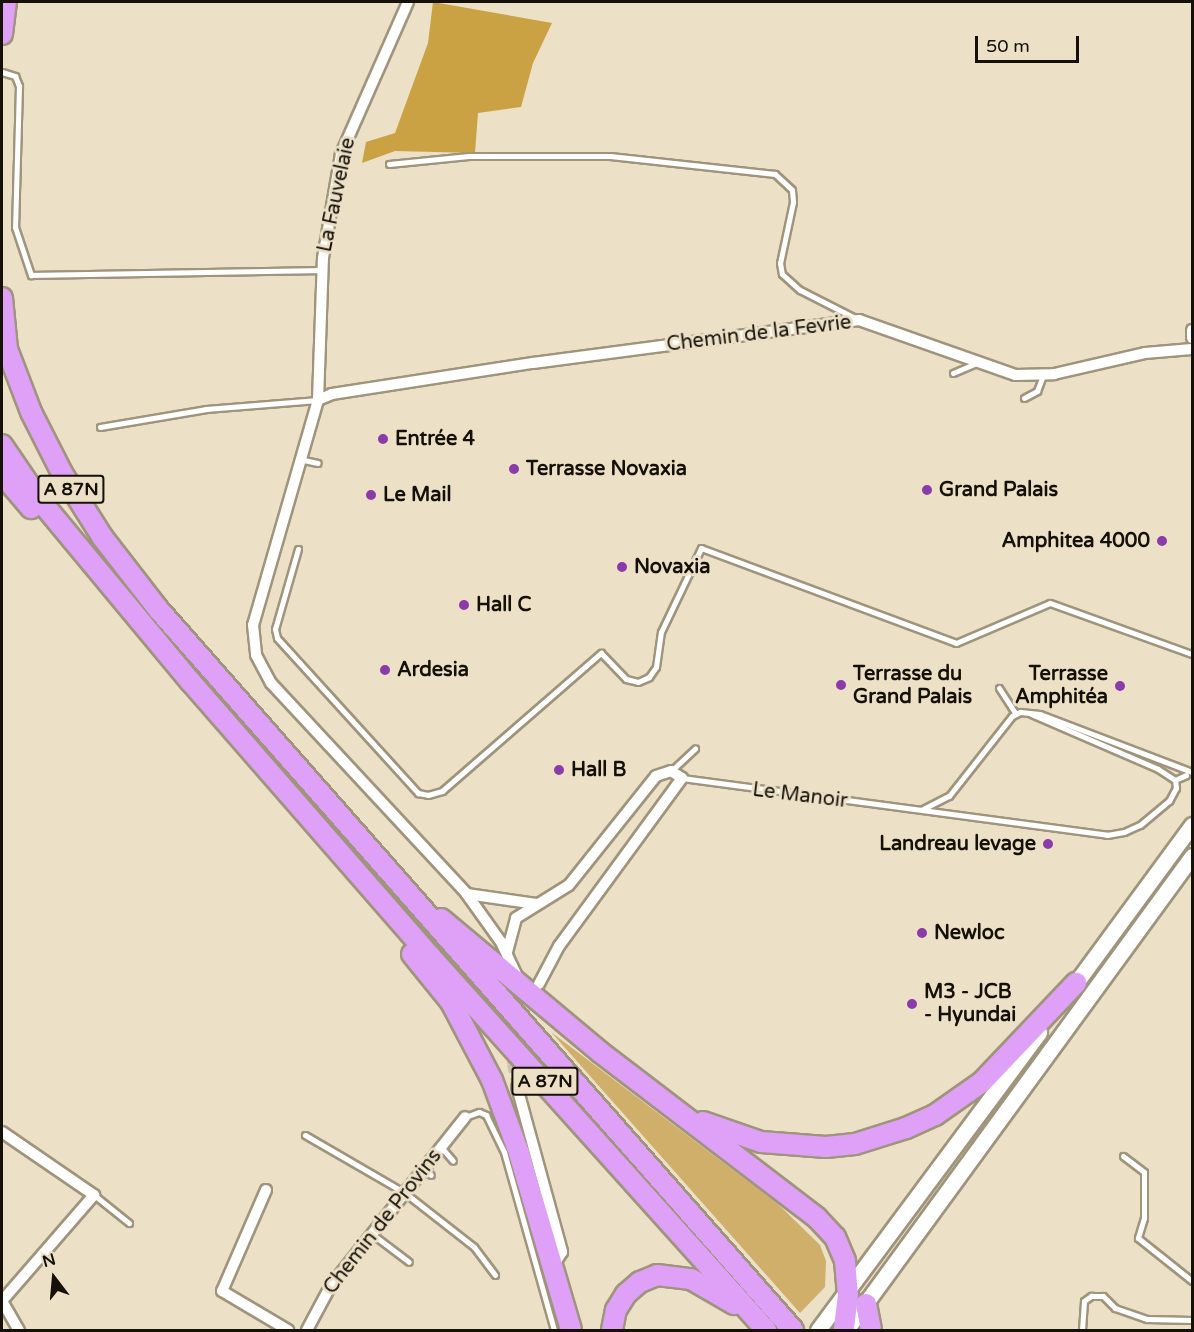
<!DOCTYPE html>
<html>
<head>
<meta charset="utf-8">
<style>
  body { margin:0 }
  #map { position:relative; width:1194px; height:1332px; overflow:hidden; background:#ece0c7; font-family:"Varela Round",sans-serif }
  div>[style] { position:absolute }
  .green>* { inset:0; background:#cfaf6a }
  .forest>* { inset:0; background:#cba243 }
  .minor-tunnel>* { height:10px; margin-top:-5px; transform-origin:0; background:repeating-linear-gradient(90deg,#ccc1aa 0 10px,transparent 0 15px) }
  .roads { filter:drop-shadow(2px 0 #9f947c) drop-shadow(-2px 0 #9f947c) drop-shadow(0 2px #9f947c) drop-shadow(0 -2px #9f947c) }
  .service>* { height:5px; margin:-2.5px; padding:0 2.5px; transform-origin:2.5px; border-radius:2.5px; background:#fff }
  .minor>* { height:10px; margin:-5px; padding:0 5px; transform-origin:5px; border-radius:5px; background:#fff }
  .secondary>* { height:15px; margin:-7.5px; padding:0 7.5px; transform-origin:7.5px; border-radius:7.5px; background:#fff }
  .motorway>* { height:20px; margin:-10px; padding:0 10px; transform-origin:10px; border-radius:10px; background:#dea1f7 }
  .dots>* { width:16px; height:16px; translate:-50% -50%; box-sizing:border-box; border:3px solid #ece0c7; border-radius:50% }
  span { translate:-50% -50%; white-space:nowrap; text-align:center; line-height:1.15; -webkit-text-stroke:6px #ece0c7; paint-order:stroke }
  .shield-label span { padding:2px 4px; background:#ece0c7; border:2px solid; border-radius:4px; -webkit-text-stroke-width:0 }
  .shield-label { font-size:18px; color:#151108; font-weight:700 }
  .street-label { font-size:20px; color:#151108 }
  .poi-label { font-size:20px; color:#151108; font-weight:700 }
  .left { translate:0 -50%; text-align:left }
  .right { translate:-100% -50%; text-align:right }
  .frame { position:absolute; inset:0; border:3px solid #151108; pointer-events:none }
  .north { position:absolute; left:24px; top:1248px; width:60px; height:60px; -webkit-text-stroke:4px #ece0c7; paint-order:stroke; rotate:344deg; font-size:16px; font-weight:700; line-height:24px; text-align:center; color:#151108 }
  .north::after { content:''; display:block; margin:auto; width:21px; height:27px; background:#151108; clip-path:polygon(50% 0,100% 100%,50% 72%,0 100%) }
  .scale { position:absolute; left:975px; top:36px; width:104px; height:27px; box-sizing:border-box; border:3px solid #151108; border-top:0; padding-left:8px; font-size:18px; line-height:21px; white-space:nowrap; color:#151108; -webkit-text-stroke:4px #ece0c7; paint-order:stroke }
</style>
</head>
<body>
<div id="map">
  <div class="green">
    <i style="clip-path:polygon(551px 1032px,779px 1205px,820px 1245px,826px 1261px,825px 1287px,800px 1313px)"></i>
  </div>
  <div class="forest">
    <i style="clip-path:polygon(433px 2px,552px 23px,533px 63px,521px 107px,478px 113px,475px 153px,395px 151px,362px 163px,366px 142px,395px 133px,428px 43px)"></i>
  </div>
  <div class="minor-tunnel">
    <i style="left:517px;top:1087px;width:24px;rotate:-102deg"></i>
    <i style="left:512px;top:1064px;width:35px;rotate:-88deg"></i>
    <i style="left:513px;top:1029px;width:43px;rotate:-59.3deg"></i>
  </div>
  <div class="roads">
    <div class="service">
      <i style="left:2px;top:72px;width:14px;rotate:17deg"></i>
      <i style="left:15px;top:76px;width:11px;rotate:68deg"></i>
      <i style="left:19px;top:86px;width:141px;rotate:91.6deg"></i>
      <i style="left:15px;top:227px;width:51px;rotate:71.6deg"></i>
      <i style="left:31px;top:275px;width:291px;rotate:-1deg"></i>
      <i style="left:389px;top:164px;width:80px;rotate:-5.7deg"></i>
      <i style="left:469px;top:156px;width:141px"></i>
      <i style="left:610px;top:156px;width:166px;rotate:6.2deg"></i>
      <i style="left:775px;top:174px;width:23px;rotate:43deg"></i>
      <i style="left:792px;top:190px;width:12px;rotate:85deg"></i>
      <i style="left:793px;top:202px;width:62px;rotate:102deg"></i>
      <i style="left:780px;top:263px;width:11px;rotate:80deg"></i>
      <i style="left:782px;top:274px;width:24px;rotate:42deg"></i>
      <i style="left:800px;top:290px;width:64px;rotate:27deg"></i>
      <i style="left:953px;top:373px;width:23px;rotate:-23deg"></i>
      <i style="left:1024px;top:398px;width:15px;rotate:-28deg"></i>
      <i style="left:1037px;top:391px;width:17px;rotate:-69deg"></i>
      <i style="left:100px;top:427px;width:108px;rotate:-9.6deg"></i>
      <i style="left:206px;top:409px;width:112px;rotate:-4.6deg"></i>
      <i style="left:299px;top:459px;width:19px;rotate:12deg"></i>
      <i style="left:298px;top:549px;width:83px;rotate:106deg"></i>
      <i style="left:275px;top:629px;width:9px;rotate:77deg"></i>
      <i style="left:277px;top:638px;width:210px;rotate:47.7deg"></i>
      <i style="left:418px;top:793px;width:10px;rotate:11deg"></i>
      <i style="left:428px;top:795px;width:15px;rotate:-16deg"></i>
      <i style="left:442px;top:791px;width:211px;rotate:-41deg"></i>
      <i style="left:601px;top:653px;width:36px;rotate:46deg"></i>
      <i style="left:626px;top:679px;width:12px;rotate:14deg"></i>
      <i style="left:638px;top:682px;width:12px;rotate:-24deg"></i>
      <i style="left:649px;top:677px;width:12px;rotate:-55deg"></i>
      <i style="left:656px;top:667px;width:35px;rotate:-82deg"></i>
      <i style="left:661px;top:632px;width:93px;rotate:-64.5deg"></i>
      <i style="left:701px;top:548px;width:272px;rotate:20.4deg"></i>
      <i style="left:956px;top:643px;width:102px;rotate:-23.1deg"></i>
      <i style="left:1050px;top:603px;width:151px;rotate:19.8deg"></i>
      <i style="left:999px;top:688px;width:31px;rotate:57deg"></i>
      <i style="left:1031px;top:714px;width:138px;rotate:23.4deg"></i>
      <i style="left:1158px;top:769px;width:20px;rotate:33deg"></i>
      <i style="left:1175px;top:780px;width:12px;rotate:-24deg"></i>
      <i style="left:671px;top:771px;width:33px;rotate:-43deg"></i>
      <i style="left:682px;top:778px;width:429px;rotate:7.6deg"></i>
      <i style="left:1107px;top:835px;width:17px;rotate:-10deg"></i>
      <i style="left:1124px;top:832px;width:17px;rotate:-24deg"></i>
      <i style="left:1140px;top:825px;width:38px;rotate:-40deg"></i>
      <i style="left:1169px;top:801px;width:15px;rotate:-62deg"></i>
      <i style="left:1176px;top:788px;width:8px;rotate:-97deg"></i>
      <i style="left:923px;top:809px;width:29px;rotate:-27deg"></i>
      <i style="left:949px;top:796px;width:102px;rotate:-51.8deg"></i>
      <i style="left:1012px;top:716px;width:9px;rotate:-27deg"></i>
      <i style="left:1020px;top:712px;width:20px;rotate:6deg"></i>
      <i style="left:1040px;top:714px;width:163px;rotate:20.9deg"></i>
      <i style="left:465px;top:1117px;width:15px;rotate:-20deg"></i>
      <i style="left:479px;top:1112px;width:8px;rotate:23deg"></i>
      <i style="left:486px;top:1115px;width:41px;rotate:64.1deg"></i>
      <i style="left:504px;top:1152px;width:185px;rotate:74.3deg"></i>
      <i style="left:305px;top:1135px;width:116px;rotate:30.1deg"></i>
      <i style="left:405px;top:1193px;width:88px;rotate:38deg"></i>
      <i style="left:474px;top:1247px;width:35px;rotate:53deg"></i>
      <i style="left:441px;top:1147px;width:18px;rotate:49deg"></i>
      <i style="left:1123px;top:1156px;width:26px;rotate:37deg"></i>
      <i style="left:1144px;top:1172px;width:46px;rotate:90deg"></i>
      <i style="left:1144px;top:1218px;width:21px;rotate:107deg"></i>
      <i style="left:1138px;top:1238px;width:69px;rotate:38.5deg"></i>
      <i style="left:424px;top:1169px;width:9px;rotate:41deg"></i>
      <i style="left:94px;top:1195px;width:45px;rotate:38.7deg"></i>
      <i style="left:372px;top:1234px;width:46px;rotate:37.1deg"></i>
      <i style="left:1082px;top:1330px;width:29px;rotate:-86deg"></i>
      <i style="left:1084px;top:1301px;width:9px;rotate:-36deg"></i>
      <i style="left:1091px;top:1296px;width:12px"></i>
      <i style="left:1103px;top:1296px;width:17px;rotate:45deg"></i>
      <i style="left:1115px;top:1308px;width:34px;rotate:19deg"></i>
      <i style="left:1147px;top:1319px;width:45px;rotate:1.3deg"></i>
    </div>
    <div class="minor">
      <i style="left:1192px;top:330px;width:8px;rotate:90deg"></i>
      <i style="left:318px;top:400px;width:15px;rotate:-23deg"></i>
      <i style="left:332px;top:394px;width:203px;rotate:-8.8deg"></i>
      <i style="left:533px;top:363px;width:329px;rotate:-7.5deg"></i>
      <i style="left:859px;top:320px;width:165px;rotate:19.4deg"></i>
      <i style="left:1015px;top:375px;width:39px;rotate:-1deg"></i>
      <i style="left:1054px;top:374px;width:93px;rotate:-13deg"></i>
      <i style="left:1145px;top:353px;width:47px;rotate:-4.9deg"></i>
      <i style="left:318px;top:400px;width:234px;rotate:106.1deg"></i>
      <i style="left:253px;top:625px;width:30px;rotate:84deg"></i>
      <i style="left:256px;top:655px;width:32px;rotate:62deg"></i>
      <i style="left:271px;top:683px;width:287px;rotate:47.1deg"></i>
      <i style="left:466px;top:893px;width:60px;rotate:54.5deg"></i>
      <i style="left:501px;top:942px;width:38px;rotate:65deg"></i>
      <i style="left:318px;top:400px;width:142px;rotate:-88deg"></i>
      <i style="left:323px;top:258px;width:106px;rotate:-80.2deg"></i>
      <i style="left:341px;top:154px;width:166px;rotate:-66.2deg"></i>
      <i style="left:467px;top:894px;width:70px;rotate:8.2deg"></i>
      <i style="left:507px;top:952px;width:35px;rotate:-75deg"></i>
      <i style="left:516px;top:918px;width:62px;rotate:-31.9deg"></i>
      <i style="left:569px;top:885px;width:139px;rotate:-51.4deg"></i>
      <i style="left:656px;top:776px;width:16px;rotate:-18deg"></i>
      <i style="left:671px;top:771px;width:13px;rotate:32deg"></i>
      <i style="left:682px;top:778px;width:208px;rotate:126.2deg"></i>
      <i style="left:559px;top:946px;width:43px;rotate:117.8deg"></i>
      <i style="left:517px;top:1087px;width:171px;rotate:74.7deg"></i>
      <i style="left:562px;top:1252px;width:17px;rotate:123deg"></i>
      <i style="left:2px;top:1132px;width:112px;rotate:34.4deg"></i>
      <i style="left:94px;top:1195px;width:140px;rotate:131deg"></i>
      <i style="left:2px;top:1301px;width:34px;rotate:60deg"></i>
      <i style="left:266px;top:1190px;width:110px;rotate:113.5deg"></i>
      <i style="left:222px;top:1291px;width:77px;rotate:30.6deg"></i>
      <i style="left:307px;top:1330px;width:49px;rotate:-61.9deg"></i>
      <i style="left:330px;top:1287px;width:217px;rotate:-51.5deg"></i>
    </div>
    <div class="secondary">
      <i style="left:1070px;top:991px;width:206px;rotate:-53.7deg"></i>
      <i style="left:818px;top:1330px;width:371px;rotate:-53.4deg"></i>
      <i style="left:846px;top:1330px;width:587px;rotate:-53.87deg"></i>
    </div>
    <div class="motorway">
      <i style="left:2px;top:34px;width:32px;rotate:-83deg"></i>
      <i style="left:2px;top:298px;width:51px;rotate:84.4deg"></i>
      <i style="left:2px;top:336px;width:81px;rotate:69.1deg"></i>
      <i style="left:31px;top:412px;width:68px;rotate:63.1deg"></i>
      <i style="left:62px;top:473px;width:77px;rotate:57.8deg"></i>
      <i style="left:103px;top:538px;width:90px;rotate:52.2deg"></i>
      <i style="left:158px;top:609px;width:961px;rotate:48.63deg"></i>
      <i style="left:2px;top:445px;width:64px;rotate:55.8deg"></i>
      <i style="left:38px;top:498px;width:239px;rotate:50.3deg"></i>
      <i style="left:191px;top:682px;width:364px;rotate:48.9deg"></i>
      <i style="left:430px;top:956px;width:503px;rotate:48.06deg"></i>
      <i style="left:2px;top:474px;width:45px;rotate:49.5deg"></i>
      <i style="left:441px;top:919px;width:207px;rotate:39.9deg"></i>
      <i style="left:600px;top:1052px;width:273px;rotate:37.4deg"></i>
      <i style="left:817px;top:1218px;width:26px;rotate:47deg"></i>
      <i style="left:835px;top:1237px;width:26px;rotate:67deg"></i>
      <i style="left:845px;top:1261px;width:34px;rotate:85deg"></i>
      <i style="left:848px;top:1295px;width:35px;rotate:97deg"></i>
      <i style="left:412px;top:954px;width:62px;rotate:50.9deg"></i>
      <i style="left:451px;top:1002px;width:88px;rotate:62.3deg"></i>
      <i style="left:492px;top:1080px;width:78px;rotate:69.7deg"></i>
      <i style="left:519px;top:1153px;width:184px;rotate:73.6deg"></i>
      <i style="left:703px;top:1122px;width:61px;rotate:19deg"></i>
      <i style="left:761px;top:1142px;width:65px;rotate:4.4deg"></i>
      <i style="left:826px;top:1147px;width:29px;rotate:-6deg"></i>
      <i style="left:855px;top:1144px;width:53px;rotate:-17.4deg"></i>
      <i style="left:906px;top:1128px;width:32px;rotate:-24deg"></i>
      <i style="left:935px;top:1115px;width:57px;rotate:-35.1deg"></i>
      <i style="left:982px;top:1082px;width:137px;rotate:-46.5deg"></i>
      <i style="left:866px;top:1304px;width:26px;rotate:79deg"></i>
      <i style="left:612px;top:1330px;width:20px;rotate:-79deg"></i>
      <i style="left:616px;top:1310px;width:19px;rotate:-58deg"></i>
      <i style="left:626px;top:1294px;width:18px;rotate:-41deg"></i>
      <i style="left:640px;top:1282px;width:18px;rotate:-22deg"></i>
      <i style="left:657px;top:1275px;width:34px;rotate:7deg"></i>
      <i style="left:691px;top:1279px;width:50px;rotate:30.2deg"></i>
    </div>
  </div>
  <div class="dots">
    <i style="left:383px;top:439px;background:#8b3aa9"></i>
    <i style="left:514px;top:469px;background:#8b3aa9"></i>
    <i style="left:927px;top:490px;background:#8b3aa9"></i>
    <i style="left:371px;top:495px;background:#8b3aa9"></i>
    <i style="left:1162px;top:541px;background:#8b3aa9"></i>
    <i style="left:622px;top:567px;background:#8b3aa9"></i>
    <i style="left:464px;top:605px;background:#8b3aa9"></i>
    <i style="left:385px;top:670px;background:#8b3aa9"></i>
    <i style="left:841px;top:685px;background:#8b3aa9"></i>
    <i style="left:1120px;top:686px;background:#8b3aa9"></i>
    <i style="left:559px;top:770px;background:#8b3aa9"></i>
    <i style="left:1048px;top:844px;background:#8b3aa9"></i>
    <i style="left:922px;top:933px;background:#8b3aa9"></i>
    <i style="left:912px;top:1004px;background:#8b3aa9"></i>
  </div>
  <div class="shield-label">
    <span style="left:71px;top:489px">A 87N</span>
    <span style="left:545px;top:1081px">A 87N</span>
  </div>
  <div class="street-label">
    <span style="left:337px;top:195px;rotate:-78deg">La Fauvelaie</span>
    <span style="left:759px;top:334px;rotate:-7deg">Chemin de la Fevrie</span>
    <span style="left:800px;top:796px;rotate:7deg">Le Manoir</span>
    <span style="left:383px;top:1222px;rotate:-52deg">Chemin de Provins</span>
  </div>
  <div class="poi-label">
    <span class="left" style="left:395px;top:439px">Entrée 4</span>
    <span class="left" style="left:526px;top:469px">Terrasse Novaxia</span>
    <span class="left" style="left:939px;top:490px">Grand Palais</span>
    <span class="left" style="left:383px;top:495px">Le Mail</span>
    <span class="right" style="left:1150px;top:541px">Amphitea 4000</span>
    <span class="left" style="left:634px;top:567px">Novaxia</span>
    <span class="left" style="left:476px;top:605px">Hall C</span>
    <span class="left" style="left:397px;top:670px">Ardesia</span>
    <span class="left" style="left:853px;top:686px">Terrasse du<br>Grand Palais</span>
    <span class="right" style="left:1108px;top:686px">Terrasse<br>Amphitéa</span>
    <span class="left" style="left:571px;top:770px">Hall B</span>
    <span class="right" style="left:1036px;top:844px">Landreau levage</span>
    <span class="left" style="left:934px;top:933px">Newloc</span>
    <span class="left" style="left:924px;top:1004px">M3 - JCB<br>- Hyundai</span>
  </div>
  <div class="frame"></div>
  <div class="north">N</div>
  <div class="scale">50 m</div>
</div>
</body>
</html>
